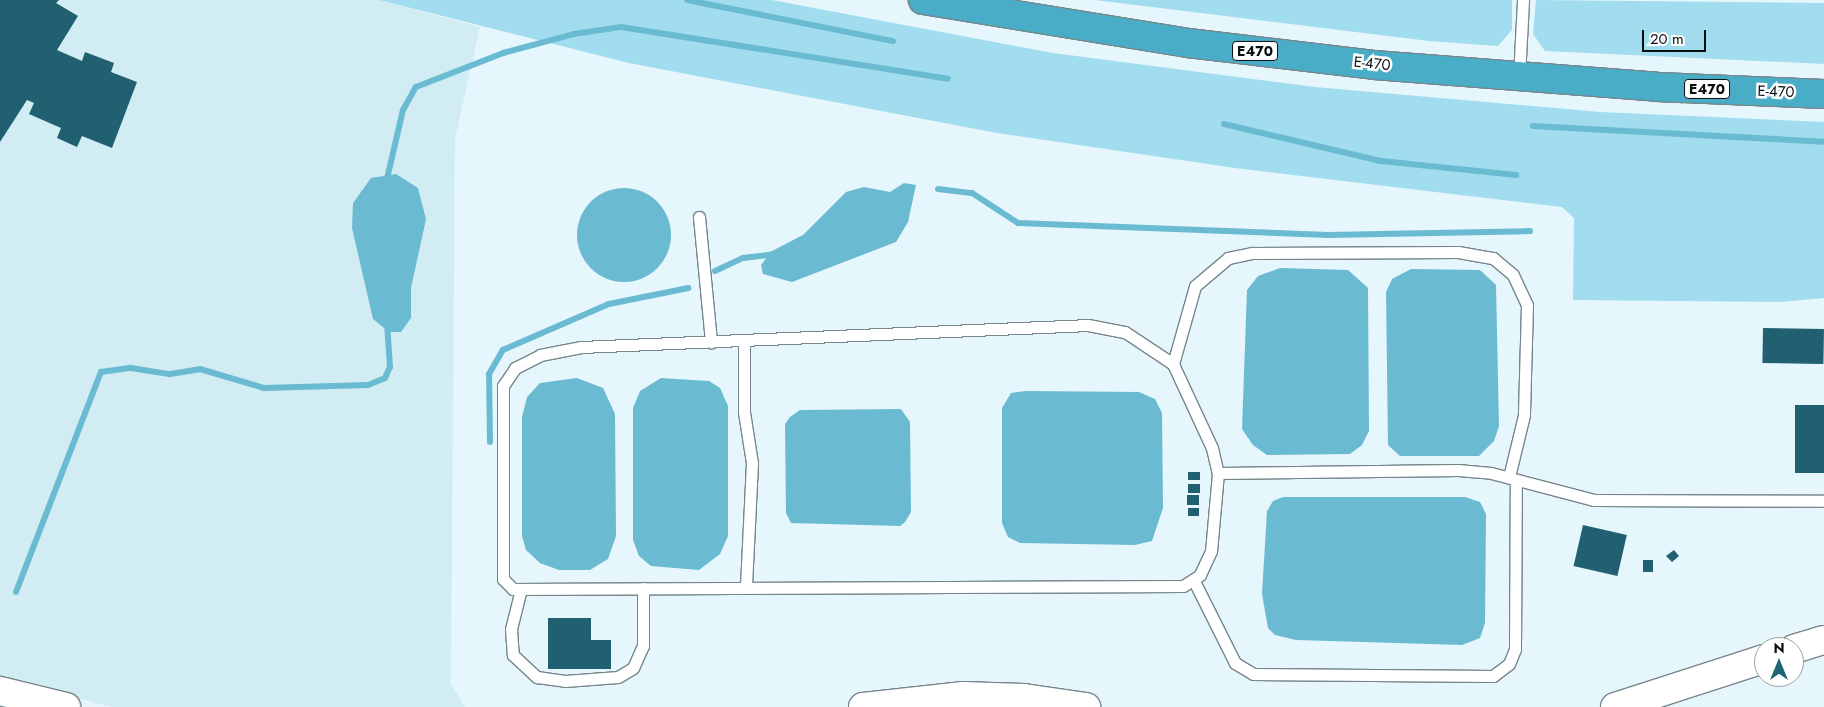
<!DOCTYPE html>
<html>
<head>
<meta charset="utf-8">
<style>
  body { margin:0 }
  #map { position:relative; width:1824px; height:707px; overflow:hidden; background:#e5f6fc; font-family:Jost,sans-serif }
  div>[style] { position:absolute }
  .built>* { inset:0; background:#d2ecf4 }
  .green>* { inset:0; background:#a1ddee }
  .water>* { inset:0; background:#6abbd1 }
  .round { border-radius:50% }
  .stream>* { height:6px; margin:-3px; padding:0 3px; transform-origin:3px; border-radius:3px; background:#6abbd1 }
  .building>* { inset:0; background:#216070; transform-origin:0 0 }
  .roads { filter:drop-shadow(1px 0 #76868b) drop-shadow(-1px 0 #76868b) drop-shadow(0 1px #76868b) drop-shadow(0 -1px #76868b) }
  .lane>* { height:11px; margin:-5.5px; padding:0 5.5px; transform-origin:5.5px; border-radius:5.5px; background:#fff }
  .secondary>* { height:28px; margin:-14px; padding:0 14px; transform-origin:14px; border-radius:14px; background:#fff }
  .highway>* { height:28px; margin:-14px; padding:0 14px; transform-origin:14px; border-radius:14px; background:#4aadc7 }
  span { translate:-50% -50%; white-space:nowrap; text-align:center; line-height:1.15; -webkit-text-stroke:5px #fff; paint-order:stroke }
  .shield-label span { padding:1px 4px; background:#fff; border:1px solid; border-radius:4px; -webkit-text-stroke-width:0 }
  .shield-label { font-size:14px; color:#090f11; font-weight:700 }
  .street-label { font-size:15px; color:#090f11 }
  .north { position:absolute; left:1754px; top:637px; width:50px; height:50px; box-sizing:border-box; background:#fff; border:1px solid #9d9fa0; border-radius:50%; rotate:0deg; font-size:14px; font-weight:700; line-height:20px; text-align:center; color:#090f11 }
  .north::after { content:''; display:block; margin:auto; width:18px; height:22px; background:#1f6475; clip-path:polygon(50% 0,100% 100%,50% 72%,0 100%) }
  .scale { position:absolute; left:1642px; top:30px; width:64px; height:22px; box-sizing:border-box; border:2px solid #090f11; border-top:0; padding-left:6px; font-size:15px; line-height:18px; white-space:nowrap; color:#090f11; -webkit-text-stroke:4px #fff; paint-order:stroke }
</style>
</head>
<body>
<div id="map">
  <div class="built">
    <i style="clip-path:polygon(0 0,379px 0,480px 27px,455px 139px,451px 684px,465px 707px,111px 707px,0 677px)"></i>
  </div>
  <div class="green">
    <i style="clip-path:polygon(379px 0,772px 0,1053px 53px,1315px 87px,1600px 112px,1824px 122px,1824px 298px,1780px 302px,1573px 300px,1574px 218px,1562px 207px,1235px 168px,997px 133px,629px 63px)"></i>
    <i style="clip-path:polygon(1095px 0,1512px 0,1512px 30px,1498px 46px,1429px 41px)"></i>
    <i style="clip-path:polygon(1536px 0,1824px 3px,1824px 64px,1545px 51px,1533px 34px)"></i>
  </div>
  <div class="water">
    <i style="clip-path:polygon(396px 174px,418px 188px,426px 219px,411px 288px,411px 318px,401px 332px,389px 332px,373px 319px,352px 228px,353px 203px,371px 178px)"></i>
    <i style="clip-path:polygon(904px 183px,916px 185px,908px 222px,896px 242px,792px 282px,763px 274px,761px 265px,772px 251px,803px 235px,846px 192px,864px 187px,890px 192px)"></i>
    <i class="round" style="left:577px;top:188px;width:94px;height:94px"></i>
    <i style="clip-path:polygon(1280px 268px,1348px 270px,1368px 288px,1369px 431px,1362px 445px,1350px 454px,1267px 455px,1253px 445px,1242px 429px,1247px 290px,1258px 276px)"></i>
    <i style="clip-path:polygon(1411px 269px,1480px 270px,1496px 285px,1499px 426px,1494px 441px,1479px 456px,1400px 456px,1388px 445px,1386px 292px,1392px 279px)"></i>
    <i style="clip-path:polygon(577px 378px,603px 388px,615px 414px,616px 536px,608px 559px,590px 570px,559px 570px,540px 563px,526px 550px,522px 536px,522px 417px,527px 397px,540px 383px)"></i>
    <i style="clip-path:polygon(661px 378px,709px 381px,720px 388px,728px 406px,728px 536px,720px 554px,699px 570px,651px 566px,639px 556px,633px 540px,633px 408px,640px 391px)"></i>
    <i style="clip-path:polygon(1026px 391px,1139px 392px,1155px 399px,1162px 413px,1163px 508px,1152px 541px,1135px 545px,1020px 543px,1008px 537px,1002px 523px,1002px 408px,1011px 393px)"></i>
    <i style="clip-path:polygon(901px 409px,910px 422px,911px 512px,905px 522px,900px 526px,791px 523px,786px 513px,785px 424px,790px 417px,800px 410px)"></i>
    <i style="clip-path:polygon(1465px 497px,1480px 502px,1486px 514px,1485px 623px,1480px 638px,1462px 645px,1296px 640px,1275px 635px,1268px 628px,1262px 594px,1267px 511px,1273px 501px,1283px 497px)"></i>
  </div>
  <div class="stream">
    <i style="left:687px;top:0;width:210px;rotate:11.3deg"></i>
    <i style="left:1224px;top:124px;width:161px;rotate:13.3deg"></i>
    <i style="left:1381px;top:161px;width:136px;rotate:5.9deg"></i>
    <i style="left:1533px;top:126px;width:291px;rotate:3.1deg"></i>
    <i style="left:386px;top:183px;width:75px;rotate:-76.9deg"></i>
    <i style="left:403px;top:110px;width:26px;rotate:-61deg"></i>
    <i style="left:416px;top:87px;width:93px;rotate:-21.3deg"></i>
    <i style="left:503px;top:53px;width:73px;rotate:-15deg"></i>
    <i style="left:574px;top:34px;width:48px;rotate:-8.5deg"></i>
    <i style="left:621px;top:27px;width:331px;rotate:9deg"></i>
    <i style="left:938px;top:189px;width:34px;rotate:7deg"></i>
    <i style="left:972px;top:193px;width:55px;rotate:33.1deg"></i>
    <i style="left:1018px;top:223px;width:310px;rotate:2.2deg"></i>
    <i style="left:1328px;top:235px;width:202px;rotate:-1.1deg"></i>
    <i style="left:715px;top:271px;width:31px;rotate:-25deg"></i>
    <i style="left:743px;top:258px;width:35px;rotate:-7deg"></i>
    <i style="left:490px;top:442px;width:68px;rotate:-90.8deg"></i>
    <i style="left:489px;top:374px;width:28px;rotate:-60deg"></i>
    <i style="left:503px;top:350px;width:116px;rotate:-23.5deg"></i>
    <i style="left:609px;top:304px;width:81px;rotate:-11.4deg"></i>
    <i style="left:16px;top:592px;width:236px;rotate:-68.9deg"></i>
    <i style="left:101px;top:372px;width:30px;rotate:-8deg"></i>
    <i style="left:131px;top:368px;width:39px;rotate:9deg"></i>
    <i style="left:170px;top:374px;width:30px;rotate:-9deg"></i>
    <i style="left:200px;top:369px;width:67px;rotate:16.5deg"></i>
    <i style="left:264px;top:388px;width:104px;rotate:-1.7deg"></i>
    <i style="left:368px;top:385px;width:18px;rotate:-22deg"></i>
    <i style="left:385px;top:378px;width:12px;rotate:-66deg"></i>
    <i style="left:390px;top:367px;width:44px;rotate:-93.9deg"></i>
  </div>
  <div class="building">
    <i style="clip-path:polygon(0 0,59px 0,56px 3px,78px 16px,57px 50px,82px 61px,85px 52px,114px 63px,111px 72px,137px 82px,112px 148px,82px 136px,77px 147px,57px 138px,61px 128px,29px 114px,34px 103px,27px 100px,0 142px)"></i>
    <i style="left:1763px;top:328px;width:61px;height:35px;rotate:1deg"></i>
    <i style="left:1795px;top:405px;width:29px;height:68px"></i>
    <i style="left:1188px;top:472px;width:12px;height:8px"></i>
    <i style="left:1188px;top:484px;width:12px;height:9px"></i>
    <i style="left:1187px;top:495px;width:12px;height:10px"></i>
    <i style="left:1188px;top:508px;width:11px;height:8px"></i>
    <i style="left:1583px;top:525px;width:45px;height:42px;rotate:13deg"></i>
    <i style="clip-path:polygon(1674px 550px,1679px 556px,1672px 562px,1666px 556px)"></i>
    <i style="left:1643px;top:560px;width:10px;height:12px"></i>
    <i style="clip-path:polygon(548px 618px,591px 618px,591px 640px,611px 640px,611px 669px,548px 669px)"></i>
  </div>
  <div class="roads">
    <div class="lane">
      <i style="left:1519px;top:77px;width:77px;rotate:-87deg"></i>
      <i style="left:699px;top:217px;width:126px;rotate:84.5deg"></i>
      <i style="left:1088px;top:325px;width:38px;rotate:11deg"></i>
      <i style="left:1125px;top:332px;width:58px;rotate:33.7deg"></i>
      <i style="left:1173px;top:364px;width:93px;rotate:65.1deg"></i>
      <i style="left:1212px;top:448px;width:26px;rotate:77deg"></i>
      <i style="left:1218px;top:473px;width:78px;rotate:95.1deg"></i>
      <i style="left:1211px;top:551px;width:26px;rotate:115deg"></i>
      <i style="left:1200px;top:575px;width:20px;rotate:147deg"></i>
      <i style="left:1183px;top:586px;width:670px;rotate:179.74deg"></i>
      <i style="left:513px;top:589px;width:14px;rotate:-135deg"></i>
      <i style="left:503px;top:579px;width:193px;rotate:-90deg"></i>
      <i style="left:503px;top:386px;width:22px;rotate:-56deg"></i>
      <i style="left:515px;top:368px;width:28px;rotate:-27deg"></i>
      <i style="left:540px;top:355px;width:42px;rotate:-11deg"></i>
      <i style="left:581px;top:347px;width:507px;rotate:-2.48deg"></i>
      <i style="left:744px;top:341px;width:71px;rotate:90deg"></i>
      <i style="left:744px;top:412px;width:52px;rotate:81.1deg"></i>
      <i style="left:752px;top:463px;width:123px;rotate:92.8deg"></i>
      <i style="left:1173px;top:364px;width:81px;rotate:-74.2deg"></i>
      <i style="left:1195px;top:286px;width:43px;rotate:-40.3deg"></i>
      <i style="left:1228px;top:258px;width:25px;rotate:-12deg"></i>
      <i style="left:1252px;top:253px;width:206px;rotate:-0.3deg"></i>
      <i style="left:1458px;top:252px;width:36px;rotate:10deg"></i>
      <i style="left:1493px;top:258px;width:26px;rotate:40deg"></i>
      <i style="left:1513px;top:275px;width:33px;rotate:65deg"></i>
      <i style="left:1527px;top:305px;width:110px;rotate:91.6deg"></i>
      <i style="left:1524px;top:415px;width:64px;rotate:103.6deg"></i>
      <i style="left:1218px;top:473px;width:240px;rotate:-0.7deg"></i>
      <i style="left:1458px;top:470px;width:33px;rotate:5deg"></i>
      <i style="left:1491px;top:473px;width:106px;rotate:14.7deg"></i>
      <i style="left:1594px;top:500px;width:230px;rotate:0.2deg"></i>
      <i style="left:1194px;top:581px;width:92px;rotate:63.4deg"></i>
      <i style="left:1235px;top:663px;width:21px;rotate:31deg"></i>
      <i style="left:1253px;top:674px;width:240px;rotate:0.5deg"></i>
      <i style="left:1493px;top:676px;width:20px;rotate:-37deg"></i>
      <i style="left:1509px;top:664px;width:16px;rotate:-68deg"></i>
      <i style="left:1515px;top:649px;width:169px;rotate:-89.7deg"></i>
      <i style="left:521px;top:589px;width:41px;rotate:104deg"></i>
      <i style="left:511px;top:629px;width:26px;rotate:86deg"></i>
      <i style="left:513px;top:655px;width:33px;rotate:43deg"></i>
      <i style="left:537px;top:677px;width:28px;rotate:8deg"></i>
      <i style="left:565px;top:681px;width:53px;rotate:-4.3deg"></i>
      <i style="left:618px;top:677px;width:17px;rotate:-31deg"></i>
      <i style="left:633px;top:668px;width:24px;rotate:-66deg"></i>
      <i style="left:643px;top:646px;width:58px;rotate:-90deg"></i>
    </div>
    <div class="secondary">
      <i style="left:1794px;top:649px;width:31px;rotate:-17deg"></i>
      <i style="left:0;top:691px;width:68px;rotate:13.6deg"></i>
      <i style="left:863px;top:707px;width:101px;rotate:-6.3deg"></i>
      <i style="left:963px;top:696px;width:61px;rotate:1.9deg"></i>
      <i style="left:1024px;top:698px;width:63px;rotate:8.3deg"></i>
      <i style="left:1615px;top:707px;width:157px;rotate:-17.9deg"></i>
    </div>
    <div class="highway">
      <i style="left:923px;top:0;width:268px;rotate:9.2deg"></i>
      <i style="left:1188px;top:43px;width:187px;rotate:6.7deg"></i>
      <i style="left:1374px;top:65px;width:284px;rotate:4.4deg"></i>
      <i style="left:1657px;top:87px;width:167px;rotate:2.4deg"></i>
    </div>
  </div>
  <div class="shield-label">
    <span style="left:1255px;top:51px">E470</span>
    <span style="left:1707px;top:89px">E470</span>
  </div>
  <div class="street-label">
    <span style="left:1372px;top:64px;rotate:6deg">E-470</span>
    <span style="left:1776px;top:92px;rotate:2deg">E-470</span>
  </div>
  <div class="north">N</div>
  <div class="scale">20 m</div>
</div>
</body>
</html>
